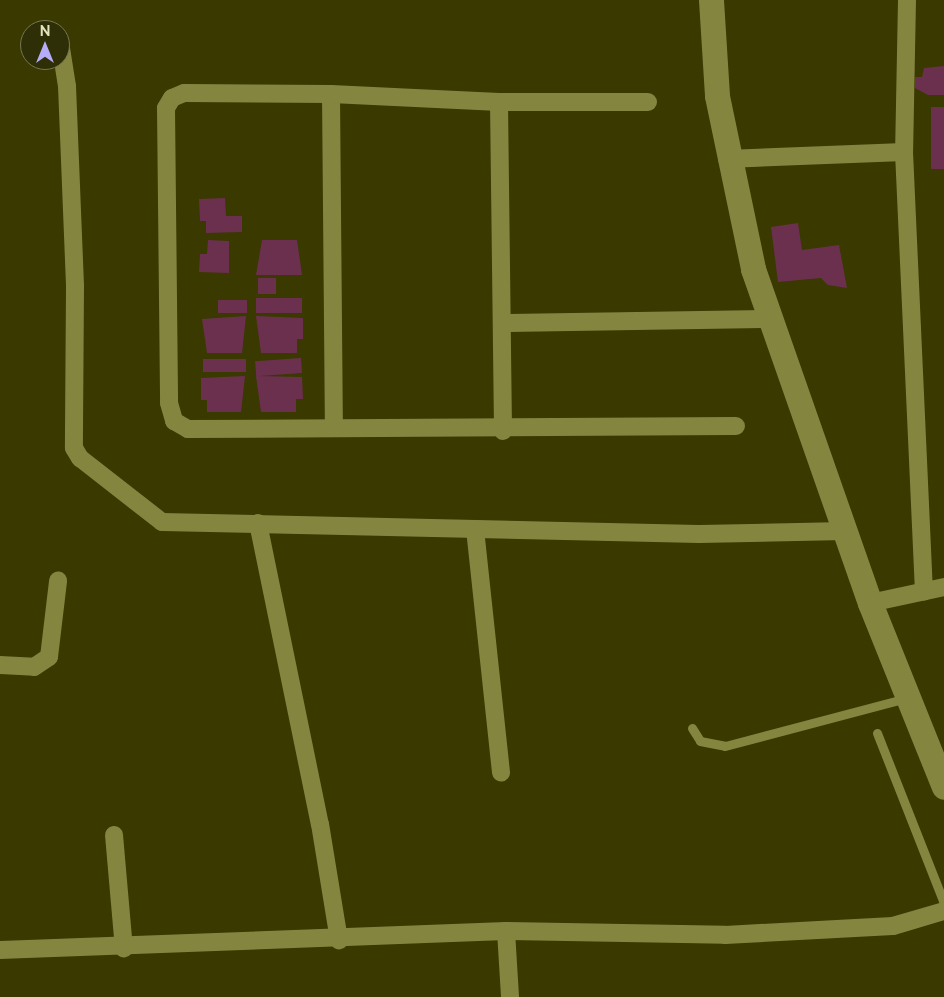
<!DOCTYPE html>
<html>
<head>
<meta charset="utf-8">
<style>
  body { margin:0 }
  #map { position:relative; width:944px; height:997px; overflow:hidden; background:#393900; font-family:Raleway,sans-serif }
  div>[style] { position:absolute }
  .building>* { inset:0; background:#6c304f; transform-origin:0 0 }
  .service>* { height:9px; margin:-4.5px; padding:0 4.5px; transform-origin:4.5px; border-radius:4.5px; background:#84853f }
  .minor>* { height:18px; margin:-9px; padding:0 9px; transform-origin:9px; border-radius:9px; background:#84853f }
  .secondary>* { height:25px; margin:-12.5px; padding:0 12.5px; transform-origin:12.5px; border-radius:12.5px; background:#84853f }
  span { translate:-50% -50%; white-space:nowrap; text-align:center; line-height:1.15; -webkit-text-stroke:4px #2e2e07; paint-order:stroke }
  .north { position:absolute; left:20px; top:20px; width:50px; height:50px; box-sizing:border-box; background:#2e2e07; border:1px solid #767751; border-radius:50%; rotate:0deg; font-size:14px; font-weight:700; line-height:20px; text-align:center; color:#e2e4c0 }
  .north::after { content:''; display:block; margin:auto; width:18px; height:22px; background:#b6acf8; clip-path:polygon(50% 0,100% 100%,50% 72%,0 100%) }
</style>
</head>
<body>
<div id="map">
  <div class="building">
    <i style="clip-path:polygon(944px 66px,944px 95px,928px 95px,915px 88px,915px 77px,922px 77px,924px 68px)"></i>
    <i style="left:944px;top:107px;width:62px;height:13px;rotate:90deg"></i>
    <i style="clip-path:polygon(225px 198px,226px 216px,242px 216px,242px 232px,206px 233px,206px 221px,200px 221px,199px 199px)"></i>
    <i style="clip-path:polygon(798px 223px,802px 250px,839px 245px,847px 288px,828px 285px,821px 278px,778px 282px,771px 227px)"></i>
    <i style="clip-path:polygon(208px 240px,229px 241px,229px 273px,199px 272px,200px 254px,207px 254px)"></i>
    <i style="clip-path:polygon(262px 240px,297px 240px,302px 275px,256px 275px)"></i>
    <i style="left:258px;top:278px;width:18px;height:16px"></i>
    <i style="left:302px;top:298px;width:15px;height:46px;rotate:90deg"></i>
    <i style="left:218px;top:300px;width:29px;height:13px"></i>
    <i style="clip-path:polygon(246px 316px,242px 353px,207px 353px,202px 319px)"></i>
    <i style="clip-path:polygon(256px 316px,303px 318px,303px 339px,297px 339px,297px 353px,261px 353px)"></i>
    <i style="left:301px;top:358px;width:15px;height:46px;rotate:86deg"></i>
    <i style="left:203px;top:359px;width:43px;height:13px"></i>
    <i style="clip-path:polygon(245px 376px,241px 412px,207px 412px,207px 400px,201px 400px,201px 378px)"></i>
    <i style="clip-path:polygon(256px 376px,302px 377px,303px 399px,296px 399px,296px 412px,261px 412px)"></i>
  </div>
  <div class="service">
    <i style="left:692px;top:728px;width:15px;rotate:58deg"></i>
    <i style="left:700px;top:741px;width:25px;rotate:11deg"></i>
    <i style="left:725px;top:746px;width:188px;rotate:-14.8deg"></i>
    <i style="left:877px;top:733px;width:183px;rotate:68.5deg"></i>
  </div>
  <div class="minor">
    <i style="left:907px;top:0;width:152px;rotate:91.1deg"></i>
    <i style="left:904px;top:152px;width:440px;rotate:87.4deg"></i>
    <i style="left:60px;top:42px;width:45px;rotate:81deg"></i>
    <i style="left:67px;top:86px;width:201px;rotate:87.7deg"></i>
    <i style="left:75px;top:287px;width:161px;rotate:90.4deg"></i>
    <i style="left:74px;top:448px;width:12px;rotate:59deg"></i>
    <i style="left:80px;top:458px;width:104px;rotate:38deg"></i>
    <i style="left:162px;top:522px;width:537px;rotate:1.28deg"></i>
    <i style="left:699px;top:534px;width:146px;rotate:-1.2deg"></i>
    <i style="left:331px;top:94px;width:333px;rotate:89.5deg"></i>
    <i style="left:499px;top:102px;width:329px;rotate:89.3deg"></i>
    <i style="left:648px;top:102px;width:149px;rotate:180deg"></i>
    <i style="left:499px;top:102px;width:168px;rotate:-177.3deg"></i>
    <i style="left:331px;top:94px;width:147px;rotate:-179.6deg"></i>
    <i style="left:184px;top:93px;width:13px;rotate:157deg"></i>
    <i style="left:172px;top:98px;width:12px;rotate:121deg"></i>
    <i style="left:166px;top:108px;width:295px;rotate:89.4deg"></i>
    <i style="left:169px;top:403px;width:19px;rotate:74deg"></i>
    <i style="left:174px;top:421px;width:16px;rotate:30deg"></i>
    <i style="left:188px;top:429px;width:548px;rotate:-0.31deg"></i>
    <i style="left:727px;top:159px;width:177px;rotate:-2.3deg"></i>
    <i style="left:503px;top:323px;width:266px;rotate:-0.9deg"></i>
    <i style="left:258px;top:523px;width:307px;rotate:78.4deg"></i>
    <i style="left:320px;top:824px;width:118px;rotate:80.7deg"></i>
    <i style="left:475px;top:529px;width:245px;rotate:83.9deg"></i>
    <i style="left:870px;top:603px;width:76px;rotate:-12.2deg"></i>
    <i style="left:0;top:665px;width:34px;rotate:3deg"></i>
    <i style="left:34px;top:667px;width:18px;rotate:-34deg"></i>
    <i style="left:49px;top:657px;width:77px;rotate:-83.2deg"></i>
    <i style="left:114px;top:835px;width:114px;rotate:85deg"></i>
    <i style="left:506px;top:931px;width:66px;rotate:86.5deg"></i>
    <i style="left:0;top:950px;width:506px;rotate:-2.15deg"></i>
    <i style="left:506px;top:931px;width:219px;rotate:1deg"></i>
    <i style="left:725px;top:935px;width:168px;rotate:-3.1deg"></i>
    <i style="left:893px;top:926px;width:53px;rotate:-16.4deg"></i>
  </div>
  <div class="secondary">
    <i style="left:711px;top:0;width:96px;rotate:86.4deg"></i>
    <i style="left:717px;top:96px;width:177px;rotate:78.2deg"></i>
    <i style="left:753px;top:269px;width:354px;rotate:70.7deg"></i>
    <i style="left:870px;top:603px;width:198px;rotate:68.1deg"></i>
  </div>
  <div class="north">N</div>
</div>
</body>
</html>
